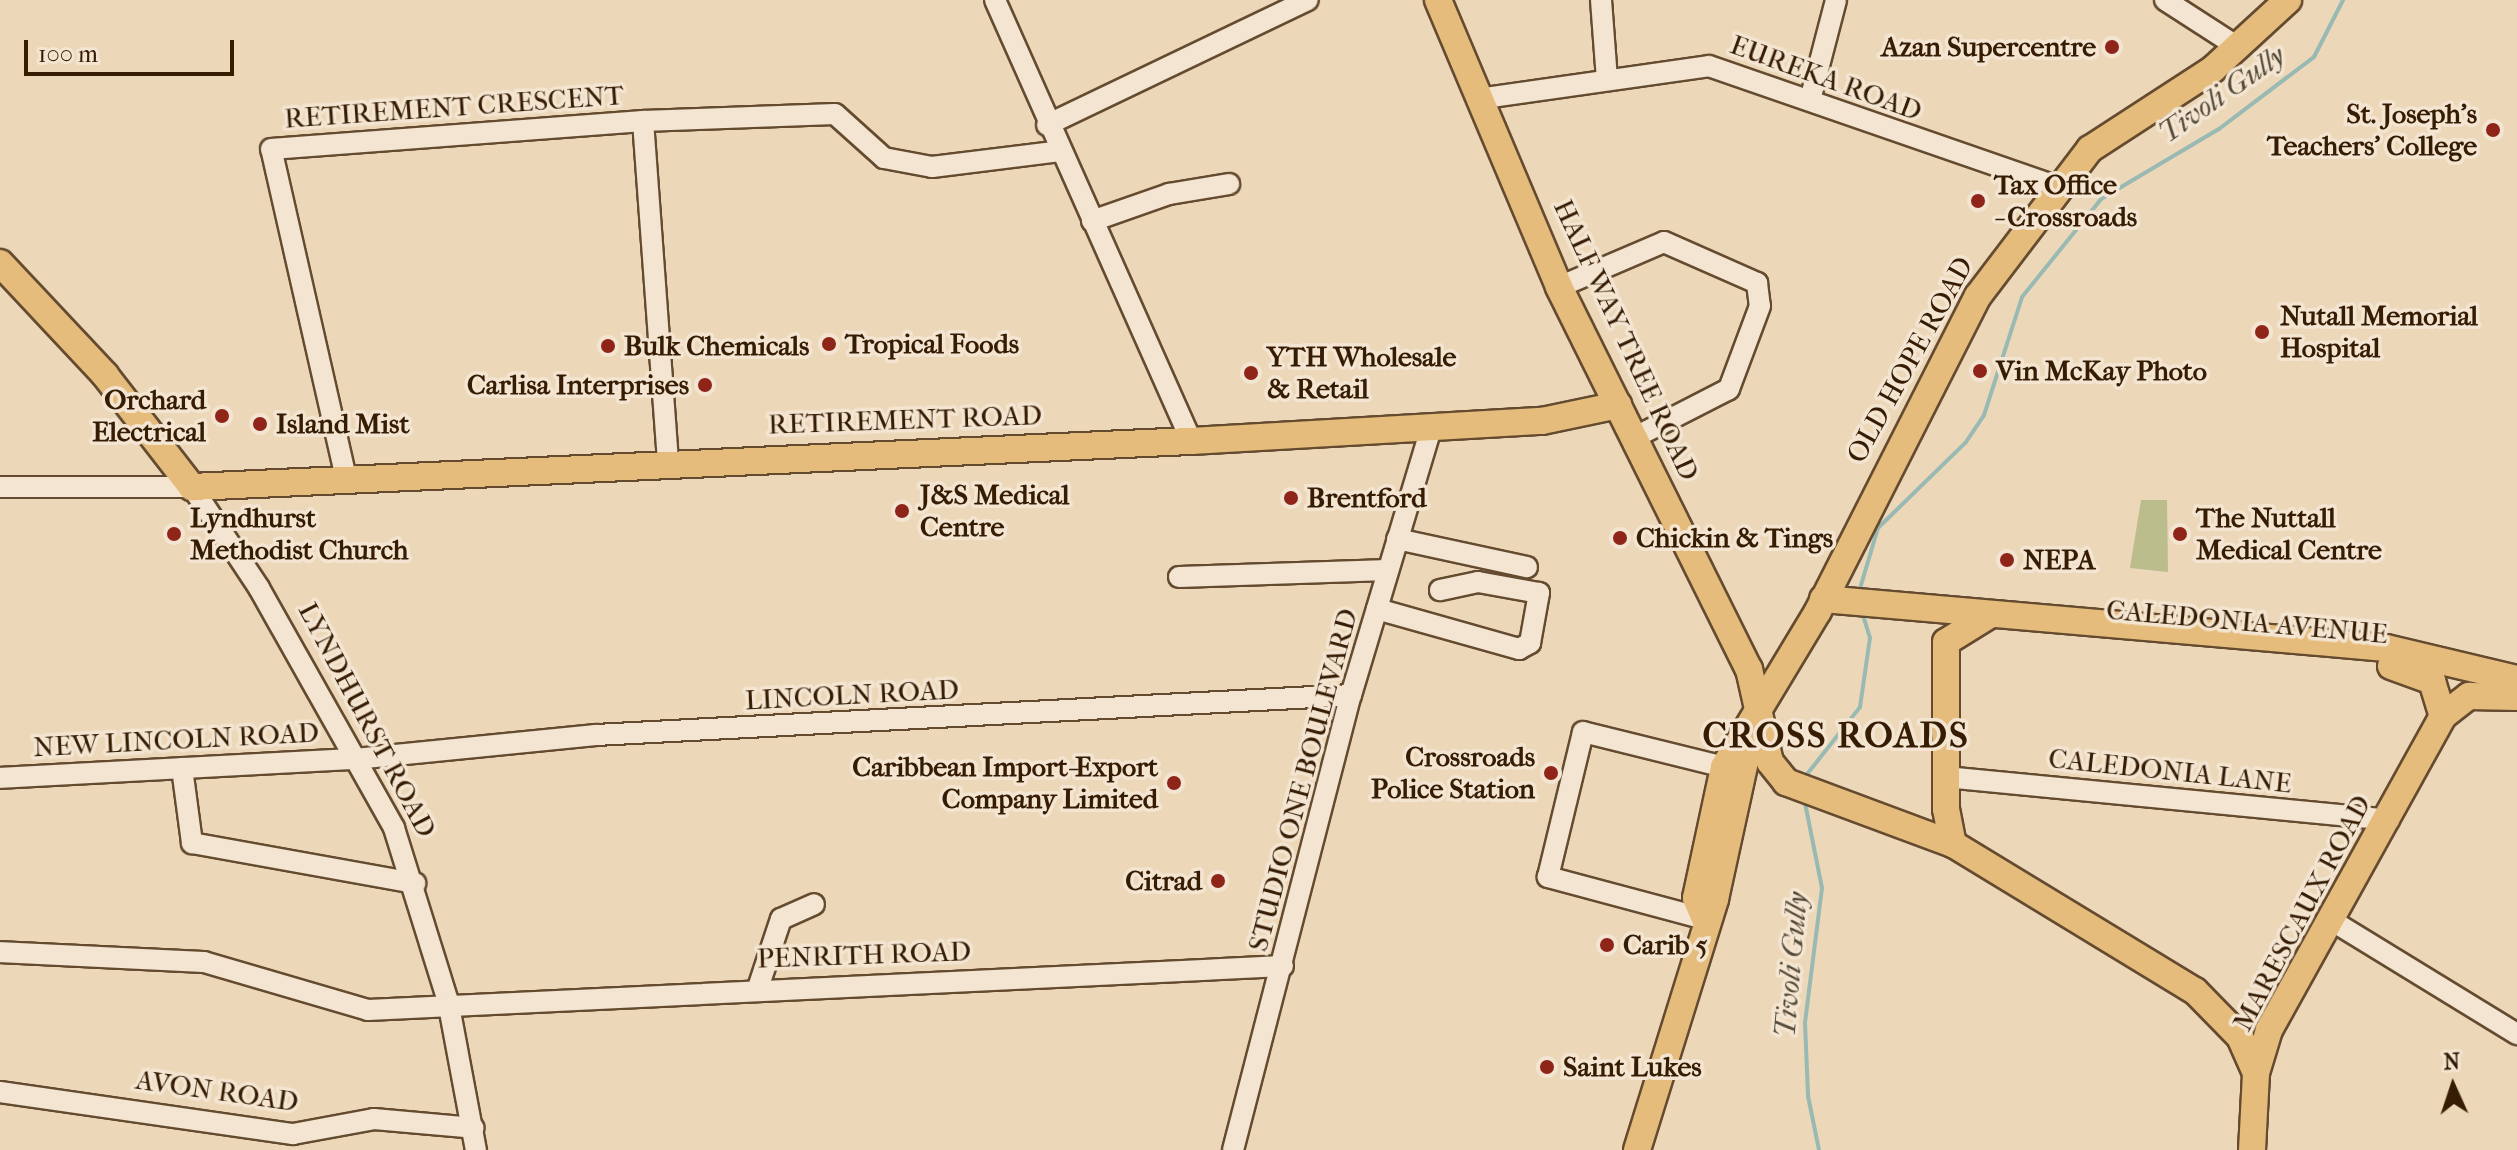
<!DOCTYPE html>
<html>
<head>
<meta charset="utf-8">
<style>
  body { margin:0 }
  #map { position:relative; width:2517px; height:1150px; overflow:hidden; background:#ecd7b8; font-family:"IM FELL French Canon",serif }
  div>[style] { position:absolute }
  .green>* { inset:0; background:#bbbd8c }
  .stream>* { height:4px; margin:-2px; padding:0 2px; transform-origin:2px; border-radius:2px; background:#99b9b3 }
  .roads { filter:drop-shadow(2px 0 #644b30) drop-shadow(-2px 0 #644b30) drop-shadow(0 2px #644b30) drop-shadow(0 -2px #644b30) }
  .minor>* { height:20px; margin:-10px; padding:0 10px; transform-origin:10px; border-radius:10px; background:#f3e5d1 }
  .major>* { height:26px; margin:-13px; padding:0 13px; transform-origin:13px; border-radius:13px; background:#e6bc7c }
  .dots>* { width:22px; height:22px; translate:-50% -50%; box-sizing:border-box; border:4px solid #f3e5d1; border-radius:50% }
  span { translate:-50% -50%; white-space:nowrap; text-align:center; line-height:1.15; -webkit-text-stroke:7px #f3e5d1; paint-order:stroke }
  .poi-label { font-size:28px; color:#361c03; font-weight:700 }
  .right { translate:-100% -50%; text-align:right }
  .left { translate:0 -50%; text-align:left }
  .street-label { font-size:28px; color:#361c03 }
  .water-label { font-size:30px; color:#544b38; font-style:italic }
  .district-label { font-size:36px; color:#361c03; font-weight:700; letter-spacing:2px }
  .north { position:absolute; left:2413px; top:1046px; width:80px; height:80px; -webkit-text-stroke:6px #f3e5d1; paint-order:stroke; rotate:357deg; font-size:22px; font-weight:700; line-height:32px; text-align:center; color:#361c03 }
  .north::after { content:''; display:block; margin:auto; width:28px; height:36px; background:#361c03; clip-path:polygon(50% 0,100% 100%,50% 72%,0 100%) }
  .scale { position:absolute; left:24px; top:40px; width:210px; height:36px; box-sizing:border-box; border:4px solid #361c03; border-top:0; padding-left:10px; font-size:24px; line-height:28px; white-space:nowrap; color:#361c03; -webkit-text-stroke:6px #f3e5d1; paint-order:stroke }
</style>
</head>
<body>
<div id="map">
  <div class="green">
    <i style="clip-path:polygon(2141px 500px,2167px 500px,2168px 572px,2130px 568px)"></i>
  </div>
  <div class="stream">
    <i style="left:1859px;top:592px;width:67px;rotate:-73.5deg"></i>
    <i style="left:1878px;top:528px;width:123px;rotate:-44.3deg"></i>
    <i style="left:1966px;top:442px;width:32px;rotate:-56deg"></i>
    <i style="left:1984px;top:415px;width:124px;rotate:-72.1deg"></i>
    <i style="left:2022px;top:297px;width:126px;rotate:-51.1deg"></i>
    <i style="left:2101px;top:199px;width:137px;rotate:-30.7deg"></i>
    <i style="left:2219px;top:129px;width:119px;rotate:-37.2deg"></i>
    <i style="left:2314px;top:57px;width:64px;rotate:-63deg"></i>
    <i style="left:1804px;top:778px;width:90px;rotate:-51.7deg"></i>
    <i style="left:1860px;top:707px;width:70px;rotate:-81.8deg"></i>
    <i style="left:1870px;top:638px;width:27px;rotate:-107deg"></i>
    <i style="left:1804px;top:798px;width:92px;rotate:78.7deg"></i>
    <i style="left:1822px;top:888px;width:136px;rotate:97.2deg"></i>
    <i style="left:1805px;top:1023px;width:73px;rotate:87.6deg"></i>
    <i style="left:1808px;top:1096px;width:55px;rotate:78.5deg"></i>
  </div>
  <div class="roads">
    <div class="minor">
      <i style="left:995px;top:0;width:483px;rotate:66deg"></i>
      <i style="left:1601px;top:0;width:80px;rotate:85.7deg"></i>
      <i style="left:2165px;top:0;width:87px;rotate:32.8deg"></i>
      <i style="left:1478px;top:99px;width:233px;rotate:-8.1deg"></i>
      <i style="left:1709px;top:66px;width:367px;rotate:19.1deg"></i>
      <i style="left:1810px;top:100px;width:103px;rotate:-75.4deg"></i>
      <i style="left:643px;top:121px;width:192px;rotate:-2.1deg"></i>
      <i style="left:835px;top:114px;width:66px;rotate:41.9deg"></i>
      <i style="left:884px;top:158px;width:49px;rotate:10.6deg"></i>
      <i style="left:932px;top:167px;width:129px;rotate:-7.1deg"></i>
      <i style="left:1047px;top:125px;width:289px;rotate:-25.6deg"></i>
      <i style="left:1092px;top:221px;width:82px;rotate:-19.3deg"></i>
      <i style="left:1169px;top:194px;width:61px;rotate:-9.5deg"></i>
      <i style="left:1559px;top:287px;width:114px;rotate:-23.2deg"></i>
      <i style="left:1664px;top:242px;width:102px;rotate:23.8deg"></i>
      <i style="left:1757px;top:283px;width:23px;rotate:83deg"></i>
      <i style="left:1760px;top:306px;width:89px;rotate:110.5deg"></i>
      <i style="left:1729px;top:389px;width:106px;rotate:152.9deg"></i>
      <i style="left:346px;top:478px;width:337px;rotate:-102.8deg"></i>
      <i style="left:271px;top:149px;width:373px;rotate:-4.3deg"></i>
      <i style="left:643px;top:121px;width:340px;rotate:85.8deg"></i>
      <i style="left:0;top:487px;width:192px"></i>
      <i style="left:192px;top:487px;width:121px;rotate:56.4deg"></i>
      <i style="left:259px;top:588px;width:275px;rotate:60.6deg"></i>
      <i style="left:394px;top:828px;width:181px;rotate:72.7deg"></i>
      <i style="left:448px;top:1001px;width:152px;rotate:79.4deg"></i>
      <i style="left:1397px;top:539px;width:133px;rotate:12.2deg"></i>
      <i style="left:1179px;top:577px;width:209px;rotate:-1.9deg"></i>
      <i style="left:1377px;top:609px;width:148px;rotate:15.7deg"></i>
      <i style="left:1519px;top:649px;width:13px;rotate:-29deg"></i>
      <i style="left:1530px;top:643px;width:51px;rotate:-79.8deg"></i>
      <i style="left:1539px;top:593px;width:62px;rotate:-169.8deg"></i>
      <i style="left:1478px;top:582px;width:39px;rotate:168deg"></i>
      <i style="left:182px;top:768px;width:76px;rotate:82.4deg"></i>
      <i style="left:192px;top:843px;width:227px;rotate:10.2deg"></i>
      <i style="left:1945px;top:777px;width:446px;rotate:5.5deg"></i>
      <i style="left:0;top:778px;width:356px;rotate:-3.1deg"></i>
      <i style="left:355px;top:759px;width:242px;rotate:-5.7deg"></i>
      <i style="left:596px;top:735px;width:756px;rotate:-3.03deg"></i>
      <i style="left:1705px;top:919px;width:163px;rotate:-165deg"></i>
      <i style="left:1548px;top:877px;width:149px;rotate:-76.4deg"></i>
      <i style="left:1583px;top:732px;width:145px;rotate:13.9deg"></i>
      <i style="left:2334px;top:922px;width:215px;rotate:31.5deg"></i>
      <i style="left:0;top:952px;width:204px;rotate:2.8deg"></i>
      <i style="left:204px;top:962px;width:171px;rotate:16.3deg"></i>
      <i style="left:368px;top:1010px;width:916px;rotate:-2.75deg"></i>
      <i style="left:758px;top:988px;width:73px;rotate:-71.6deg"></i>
      <i style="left:781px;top:919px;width:36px;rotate:-24deg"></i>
      <i style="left:0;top:1092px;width:296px;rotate:8.2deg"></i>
      <i style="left:293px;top:1134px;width:82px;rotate:-10.5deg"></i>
      <i style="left:374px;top:1119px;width:100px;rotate:5.1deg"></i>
      <i style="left:1233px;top:1150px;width:470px;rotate:-75.5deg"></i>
      <i style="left:1351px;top:695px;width:282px;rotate:-73.3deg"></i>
    </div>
    <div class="major">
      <i style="left:1438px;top:0;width:311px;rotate:67.1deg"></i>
      <i style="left:1559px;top:287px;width:427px;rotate:63.6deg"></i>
      <i style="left:1749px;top:669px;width:95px;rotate:77.3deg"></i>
      <i style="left:1770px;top:762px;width:26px;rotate:51deg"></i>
      <i style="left:1786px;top:782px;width:178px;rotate:20.4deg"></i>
      <i style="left:0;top:263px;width:154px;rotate:46.8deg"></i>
      <i style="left:105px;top:375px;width:142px;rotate:52.2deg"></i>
      <i style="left:192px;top:487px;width:1000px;rotate:-2.64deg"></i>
      <i style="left:1191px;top:441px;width:352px;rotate:-3.3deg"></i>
      <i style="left:1542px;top:421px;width:78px;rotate:-11.9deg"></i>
      <i style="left:1823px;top:599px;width:565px;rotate:4.97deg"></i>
      <i style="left:2386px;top:648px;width:135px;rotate:13.3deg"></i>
      <i style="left:1988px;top:616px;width:49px;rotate:148.2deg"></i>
      <i style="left:1946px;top:642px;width:167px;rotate:90deg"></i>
      <i style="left:1946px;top:809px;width:36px;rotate:79deg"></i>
      <i style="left:1953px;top:844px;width:283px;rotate:31.3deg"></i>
      <i style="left:2195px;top:991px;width:64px;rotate:45.6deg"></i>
      <i style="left:2240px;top:1037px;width:39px;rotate:66deg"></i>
      <i style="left:2391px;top:666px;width:44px;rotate:20.1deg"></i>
      <i style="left:2432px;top:681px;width:37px;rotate:73deg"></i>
      <i style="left:1705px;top:919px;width:23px;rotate:-113deg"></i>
      <i style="left:1696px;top:898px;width:134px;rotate:-77.9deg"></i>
      <i style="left:1724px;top:767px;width:182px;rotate:-58.9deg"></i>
      <i style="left:1818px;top:611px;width:353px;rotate:-63.1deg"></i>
      <i style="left:1978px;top:296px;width:185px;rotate:-52.7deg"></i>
      <i style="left:2090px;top:149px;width:147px;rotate:-33deg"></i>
      <i style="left:2213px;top:69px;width:102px;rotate:-42.6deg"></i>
      <i style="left:1637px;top:1150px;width:263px;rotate:-72.7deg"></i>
      <i style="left:1715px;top:899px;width:173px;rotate:-77.7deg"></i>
      <i style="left:2252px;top:1150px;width:77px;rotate:-87deg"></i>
      <i style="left:2256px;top:1073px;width:45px;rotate:-73.2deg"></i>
      <i style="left:2269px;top:1030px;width:359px;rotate:-61deg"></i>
      <i style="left:2443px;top:716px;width:33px;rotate:-38deg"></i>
      <i style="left:2469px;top:696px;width:48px;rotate:1.2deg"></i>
    </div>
  </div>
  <div class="dots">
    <i style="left:2112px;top:47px;background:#8f2418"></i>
    <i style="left:2493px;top:130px;background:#8f2418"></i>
    <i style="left:1978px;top:201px;background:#8f2418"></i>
    <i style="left:2262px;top:332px;background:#8f2418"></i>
    <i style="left:829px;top:344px;background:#8f2418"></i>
    <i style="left:608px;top:346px;background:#8f2418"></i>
    <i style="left:1980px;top:371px;background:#8f2418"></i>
    <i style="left:1251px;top:373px;background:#8f2418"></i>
    <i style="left:705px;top:385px;background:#8f2418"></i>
    <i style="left:222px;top:416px;background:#8f2418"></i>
    <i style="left:260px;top:424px;background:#8f2418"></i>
    <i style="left:1291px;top:498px;background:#8f2418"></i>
    <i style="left:902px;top:511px;background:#8f2418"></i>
    <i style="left:174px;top:534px;background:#8f2418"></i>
    <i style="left:2180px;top:534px;background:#8f2418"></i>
    <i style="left:1620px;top:538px;background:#8f2418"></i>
    <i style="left:2007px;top:560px;background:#8f2418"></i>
    <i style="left:1551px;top:773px;background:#8f2418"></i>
    <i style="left:1174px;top:783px;background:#8f2418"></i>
    <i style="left:1218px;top:881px;background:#8f2418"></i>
    <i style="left:1607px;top:945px;background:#8f2418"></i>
    <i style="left:1547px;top:1067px;background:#8f2418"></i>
  </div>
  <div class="poi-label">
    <span class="right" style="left:2096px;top:47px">Azan Supercentre</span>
    <span class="right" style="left:2477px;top:130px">St. Joseph's<br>Teachers' College</span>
    <span class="left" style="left:1994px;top:201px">Tax Office<br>- Crossroads</span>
    <span class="left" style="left:2280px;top:332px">Nutall Memorial<br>Hospital</span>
    <span class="left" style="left:845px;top:344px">Tropical Foods</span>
    <span class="left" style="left:624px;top:346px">Bulk Chemicals</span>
    <span class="left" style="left:1267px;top:373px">YTH Wholesale<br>&amp; Retail</span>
    <span class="left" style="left:1996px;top:371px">Vin McKay Photo</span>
    <span class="right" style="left:689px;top:385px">Carlisa Interprises</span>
    <span class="right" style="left:206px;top:416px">Orchard<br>Electrical</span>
    <span class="left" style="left:276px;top:424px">Island Mist</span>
    <span class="left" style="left:920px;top:511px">J&amp;S Medical<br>Centre</span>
    <span class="left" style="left:1307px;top:498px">Brentford</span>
    <span class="left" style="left:190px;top:534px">Lyndhurst<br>Methodist Church</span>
    <span class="left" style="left:2196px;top:534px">The Nuttall<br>Medical Centre</span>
    <span class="left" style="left:1636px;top:538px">Chickin &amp; Tings</span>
    <span class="left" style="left:2023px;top:560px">NEPA</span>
    <span class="right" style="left:1535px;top:773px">Crossroads<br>Police Station</span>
    <span class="right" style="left:1158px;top:783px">Caribbean Import-Export<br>Company Limited</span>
    <span class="right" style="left:1202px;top:881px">Citrad</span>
    <span class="left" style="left:1623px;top:945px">Carib 5</span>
    <span class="left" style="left:1563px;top:1067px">Saint Lukes</span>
  </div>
  <div class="street-label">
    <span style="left:1826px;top:78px;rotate:20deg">EUREKA ROAD</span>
    <span style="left:454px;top:107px;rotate:-4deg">RETIREMENT CRESCENT</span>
    <span style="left:1626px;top:340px;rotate:65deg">HALF WAY TREE ROAD</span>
    <span style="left:1910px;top:360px;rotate:-61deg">OLD HOPE ROAD</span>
    <span style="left:905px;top:420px;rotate:-2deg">RETIREMENT ROAD</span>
    <span style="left:2247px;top:622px;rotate:5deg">CALEDONIA AVENUE</span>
    <span style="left:852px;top:695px;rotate:-3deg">LINCOLN ROAD</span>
    <span style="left:367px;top:720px;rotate:62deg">LYNDHURST ROAD</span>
    <span style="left:176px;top:740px;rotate:-3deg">NEW LINCOLN ROAD</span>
    <span style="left:2170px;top:771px;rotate:6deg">CALEDONIA LANE</span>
    <span style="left:1303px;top:780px;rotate:-75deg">STUDIO ONE BOULEVARD</span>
    <span style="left:2302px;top:913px;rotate:-62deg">MARESCAUX ROAD</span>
    <span style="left:864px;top:955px;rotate:-2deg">PENRITH ROAD</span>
    <span style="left:217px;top:1091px;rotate:8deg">AVON ROAD</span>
  </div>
  <div class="water-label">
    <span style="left:2222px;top:95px;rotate:-35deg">Tivoli Gully</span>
    <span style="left:1792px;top:965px;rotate:-85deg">Tivoli Gully</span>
  </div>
  <div class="district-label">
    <span style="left:1836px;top:736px">CROSS ROADS</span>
  </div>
  <div class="north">N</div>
  <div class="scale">100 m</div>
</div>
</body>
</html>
